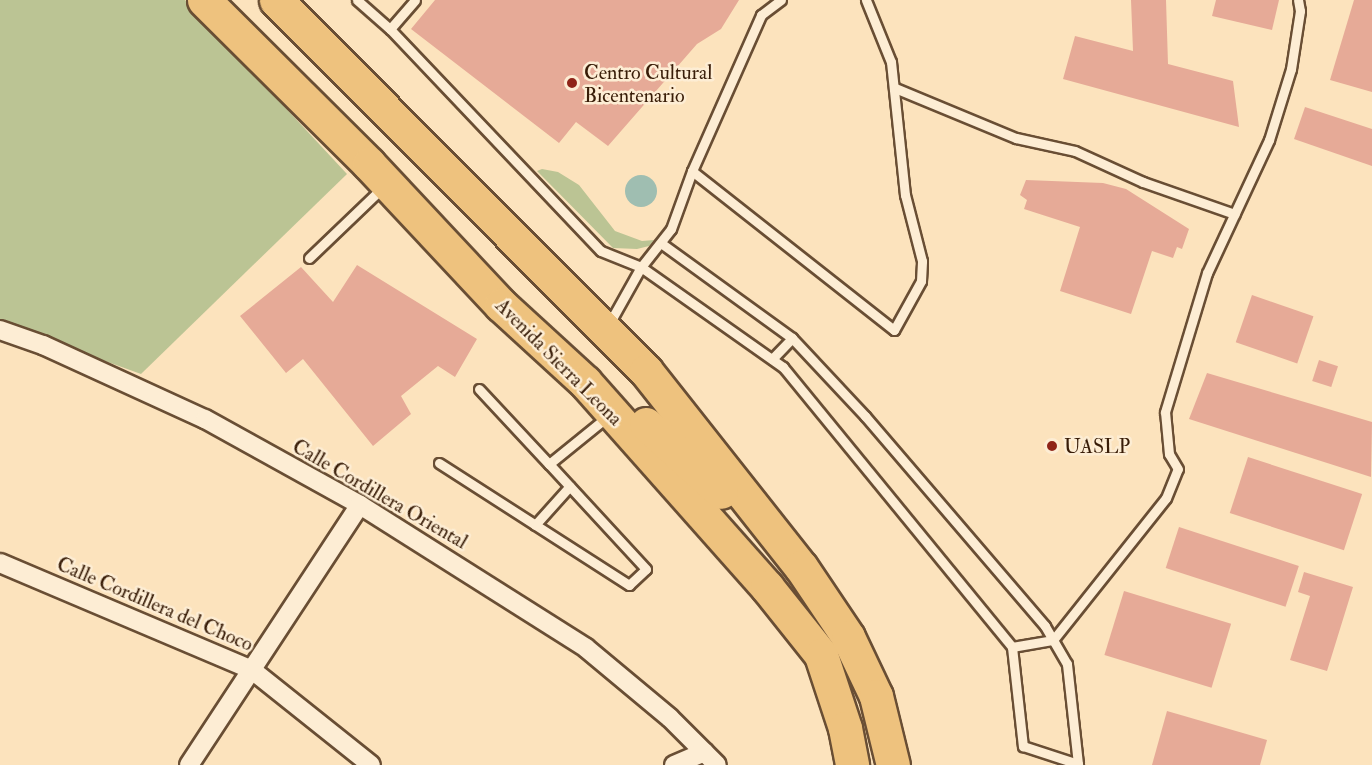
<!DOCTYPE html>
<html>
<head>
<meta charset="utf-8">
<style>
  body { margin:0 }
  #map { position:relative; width:1372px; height:765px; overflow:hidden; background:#fce3bd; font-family:"IM FELL Double Pica",serif }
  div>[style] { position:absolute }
  .green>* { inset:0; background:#bbc494 }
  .water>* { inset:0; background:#9fbeb1 }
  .round { border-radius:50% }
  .building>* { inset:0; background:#e6aa97; transform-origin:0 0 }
  .roads { filter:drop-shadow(2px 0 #694e34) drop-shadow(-2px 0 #694e34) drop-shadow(0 2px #694e34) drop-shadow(0 -2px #694e34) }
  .lane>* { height:9px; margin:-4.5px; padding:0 4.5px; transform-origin:4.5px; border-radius:4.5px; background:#fdedd4 }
  .street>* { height:18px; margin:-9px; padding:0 9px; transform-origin:9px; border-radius:9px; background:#fdedd4 }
  .highway>* { height:33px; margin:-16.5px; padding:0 16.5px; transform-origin:16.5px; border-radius:16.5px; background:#eec27e }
  .dots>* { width:16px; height:16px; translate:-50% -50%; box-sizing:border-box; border:3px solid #fdedd4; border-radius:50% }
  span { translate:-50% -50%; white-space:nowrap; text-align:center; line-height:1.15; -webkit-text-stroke:5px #fdedd4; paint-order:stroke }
  .poi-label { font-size:20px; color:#381c07 }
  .left { translate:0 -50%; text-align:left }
  .street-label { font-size:20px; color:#381c07 }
</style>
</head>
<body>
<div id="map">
  <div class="green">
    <i style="clip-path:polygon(0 0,185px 0,347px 174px,141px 374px,0 323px)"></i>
    <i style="clip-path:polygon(542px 169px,558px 172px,579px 185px,615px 231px,642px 241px,654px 240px,649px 246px,637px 249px,613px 248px,537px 171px)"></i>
  </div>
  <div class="water">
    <i class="round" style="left:625px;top:175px;width:32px;height:32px"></i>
  </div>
  <div class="building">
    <i style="clip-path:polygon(435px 0,739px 0,721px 29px,697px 44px,608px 146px,576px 122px,559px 143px,411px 29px)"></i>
    <i style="clip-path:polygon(1131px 0,1166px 0,1168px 64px,1233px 81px,1239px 127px,1063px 79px,1075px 36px,1133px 51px)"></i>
    <i style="clip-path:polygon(1216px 0,1279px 0,1272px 30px,1212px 16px)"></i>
    <i style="clip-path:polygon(1354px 0,1372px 0,1372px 92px,1330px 80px)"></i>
    <i style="clip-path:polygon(1305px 107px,1372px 129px,1372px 166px,1294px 139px)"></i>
    <i style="clip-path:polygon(1026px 180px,1103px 183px,1126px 189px,1189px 229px,1182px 249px,1177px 247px,1173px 258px,1152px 251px,1131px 314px,1060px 291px,1080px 227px,1024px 209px,1027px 200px,1020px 195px)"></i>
    <i style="clip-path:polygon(357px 265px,477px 339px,455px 377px,438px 366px,401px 396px,411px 414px,373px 446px,303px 359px,286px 373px,240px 316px,301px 267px,333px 302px)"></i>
    <i style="left:1252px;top:295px;width:65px;height:50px;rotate:19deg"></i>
    <i style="left:1319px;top:360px;width:20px;height:22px;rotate:18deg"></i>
    <i style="clip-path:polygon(1207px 373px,1372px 422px,1371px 477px,1189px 419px)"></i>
    <i style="left:1248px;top:457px;width:120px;height:59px;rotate:18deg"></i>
    <i style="left:1179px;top:527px;width:126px;height:43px;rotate:18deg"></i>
    <i style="clip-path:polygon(1304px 572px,1353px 587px,1327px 671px,1290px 660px,1310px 596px,1298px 592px)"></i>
    <i style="left:1124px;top:591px;width:112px;height:67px;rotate:17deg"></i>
    <i style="clip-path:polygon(1167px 711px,1267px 740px,1260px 765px,1152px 765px)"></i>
  </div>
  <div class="roads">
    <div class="lane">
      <i style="left:357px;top:0;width:44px;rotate:41.3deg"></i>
      <i style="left:390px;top:29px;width:306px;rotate:46.5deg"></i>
      <i style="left:601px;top:251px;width:43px;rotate:21.8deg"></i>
      <i style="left:641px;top:267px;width:174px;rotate:35.2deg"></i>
      <i style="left:783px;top:367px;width:362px;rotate:50.7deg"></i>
      <i style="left:1012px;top:647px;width:100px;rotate:83.7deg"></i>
      <i style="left:1023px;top:746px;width:58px;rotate:18.1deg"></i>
      <i style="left:1078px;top:764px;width:101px;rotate:-96.3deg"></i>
      <i style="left:1067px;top:664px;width:44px;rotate:-120.1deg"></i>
      <i style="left:1045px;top:626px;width:277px;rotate:-130.6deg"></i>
      <i style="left:865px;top:416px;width:107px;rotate:-133.1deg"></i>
      <i style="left:792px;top:338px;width:160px;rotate:-144.1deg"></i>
      <i style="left:390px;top:29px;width:38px;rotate:-49deg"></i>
      <i style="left:895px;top:88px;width:131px;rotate:22.5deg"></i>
      <i style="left:1016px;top:138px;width:60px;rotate:12.4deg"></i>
      <i style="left:1075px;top:151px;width:75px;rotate:24.5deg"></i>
      <i style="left:1143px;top:182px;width:97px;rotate:19.2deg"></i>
      <i style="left:692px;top:171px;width:171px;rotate:-66.1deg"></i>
      <i style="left:761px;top:15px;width:25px;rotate:-37deg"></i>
      <i style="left:309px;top:258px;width:103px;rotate:-43.8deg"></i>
      <i style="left:609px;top:324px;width:65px;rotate:-60.7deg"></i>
      <i style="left:641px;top:267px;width:48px;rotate:-51.7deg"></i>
      <i style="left:671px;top:229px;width:62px;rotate:-70.1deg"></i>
      <i style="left:692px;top:171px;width:257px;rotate:38.2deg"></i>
      <i style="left:894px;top:330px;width:56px;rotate:-61.1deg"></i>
      <i style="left:921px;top:281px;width:20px;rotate:-87deg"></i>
      <i style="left:922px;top:261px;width:68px;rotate:-104.4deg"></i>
      <i style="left:905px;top:195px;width:134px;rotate:-96deg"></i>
      <i style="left:891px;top:62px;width:67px;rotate:-112deg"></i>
      <i style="left:772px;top:359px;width:29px;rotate:-46deg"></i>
      <i style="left:479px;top:389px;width:103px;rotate:47deg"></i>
      <i style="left:549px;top:464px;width:75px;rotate:-39deg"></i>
      <i style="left:439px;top:463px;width:226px;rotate:32.7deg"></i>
      <i style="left:629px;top:585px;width:23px;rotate:-43deg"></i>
      <i style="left:646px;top:569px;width:143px;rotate:-132.7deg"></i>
      <i style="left:535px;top:525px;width:52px;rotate:-48.1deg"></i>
      <i style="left:1012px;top:647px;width:42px;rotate:-9.7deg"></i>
      <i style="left:1053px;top:640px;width:181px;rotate:-51.5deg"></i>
      <i style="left:1166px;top:498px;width:31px;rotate:-68deg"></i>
      <i style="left:1178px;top:469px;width:17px;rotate:-121deg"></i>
      <i style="left:1169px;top:454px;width:42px;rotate:-95.4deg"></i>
      <i style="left:1165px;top:412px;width:145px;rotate:-73.2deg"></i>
      <i style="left:1207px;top:273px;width:147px;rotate:-65deg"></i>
      <i style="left:1269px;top:140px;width:74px;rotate:-72.8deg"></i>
      <i style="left:1291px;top:69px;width:59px;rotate:-81.2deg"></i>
      <i style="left:1300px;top:11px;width:11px;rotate:-100deg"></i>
    </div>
    <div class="street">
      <i style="left:0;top:330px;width:46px;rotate:19.2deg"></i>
      <i style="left:43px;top:345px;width:178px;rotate:24.6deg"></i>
      <i style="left:205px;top:419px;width:177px;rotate:29deg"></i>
      <i style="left:360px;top:505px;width:267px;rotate:32.3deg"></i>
      <i style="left:586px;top:648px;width:109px;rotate:39.8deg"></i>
      <i style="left:670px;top:718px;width:66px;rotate:45deg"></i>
      <i style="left:0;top:563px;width:274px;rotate:23deg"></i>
      <i style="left:252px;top:670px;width:152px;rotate:38.6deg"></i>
      <i style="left:189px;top:765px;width:311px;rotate:-56.7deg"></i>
      <i style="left:674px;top:765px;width:33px;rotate:-23deg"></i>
    </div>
    <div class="highway">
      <i style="left:204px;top:0;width:233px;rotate:44.8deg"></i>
      <i style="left:369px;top:164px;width:193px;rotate:46.9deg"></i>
      <i style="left:501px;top:305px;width:114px;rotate:42.5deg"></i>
      <i style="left:585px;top:382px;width:274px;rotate:48.4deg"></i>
      <i style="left:767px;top:587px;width:87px;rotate:51.5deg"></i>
      <i style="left:821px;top:655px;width:77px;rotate:71.8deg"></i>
      <i style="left:845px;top:728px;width:38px;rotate:79deg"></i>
      <i style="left:276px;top:0;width:524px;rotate:45.08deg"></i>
      <i style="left:646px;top:371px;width:250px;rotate:51.7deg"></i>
      <i style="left:801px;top:567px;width:84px;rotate:56.1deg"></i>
      <i style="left:848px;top:637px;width:65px;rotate:64.6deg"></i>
      <i style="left:876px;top:696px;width:71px;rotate:76.2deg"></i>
      <i style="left:646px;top:424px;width:101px;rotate:42.2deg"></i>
    </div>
  </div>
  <div class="dots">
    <i style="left:572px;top:83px;background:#8f2418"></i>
    <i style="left:1052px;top:446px;background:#8f2418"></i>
  </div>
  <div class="poi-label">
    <span class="left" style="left:584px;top:84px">Centro Cultural<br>Bicentenario</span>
    <span class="left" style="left:1064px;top:446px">UASLP</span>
  </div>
  <div class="street-label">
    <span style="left:559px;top:362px;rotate:45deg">Avenida Sierra Leona</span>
    <span style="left:380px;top:494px;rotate:30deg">Calle Cordillera Oriental</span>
    <span style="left:155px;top:604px;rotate:23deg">Calle Cordillera del Choco</span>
  </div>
</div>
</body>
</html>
